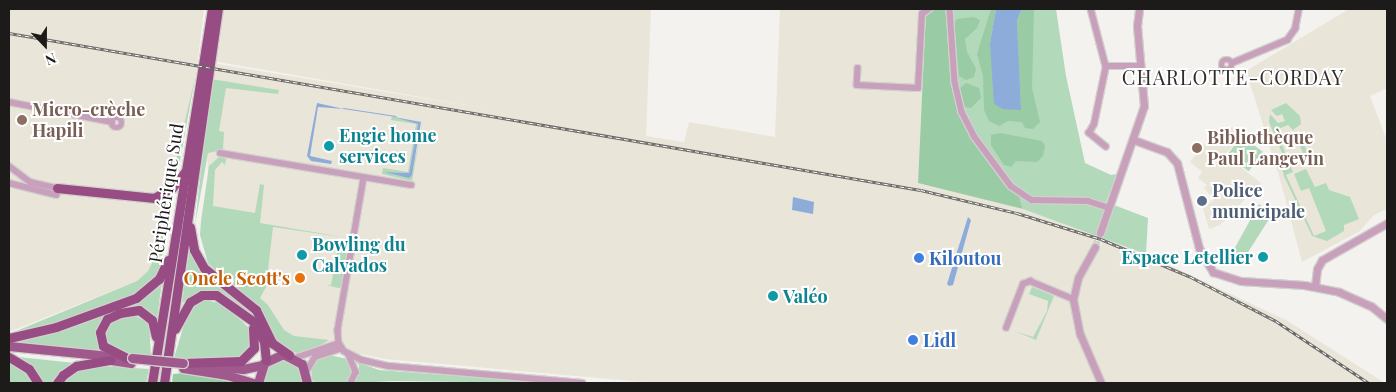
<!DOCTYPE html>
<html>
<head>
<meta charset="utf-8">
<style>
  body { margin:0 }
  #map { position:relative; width:1396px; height:392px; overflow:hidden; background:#f4f2ee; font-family:"Playfair Display",serif }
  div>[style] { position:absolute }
  .built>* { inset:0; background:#eae5d9 }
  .green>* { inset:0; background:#b2d9ba; transform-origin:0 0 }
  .forest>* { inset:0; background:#99cba5 }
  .water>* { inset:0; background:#8dacda }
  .stream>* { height:1px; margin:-0.5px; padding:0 0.5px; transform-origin:0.5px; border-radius:0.5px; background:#8dacda }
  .tertiary-tunnel>* { height:7px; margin-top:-3.5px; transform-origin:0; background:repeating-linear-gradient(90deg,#d4d2ce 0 7px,transparent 0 10.5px) }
  .roads { filter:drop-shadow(1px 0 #d1d0cc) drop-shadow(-1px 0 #d1d0cc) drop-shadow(0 1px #d1d0cc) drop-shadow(0 -1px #d1d0cc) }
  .minor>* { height:5.5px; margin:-2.75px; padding:0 2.75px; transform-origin:2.75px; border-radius:2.75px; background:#c8a0bc }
  .minor>.ring { margin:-2.75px; padding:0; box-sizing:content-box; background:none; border:5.5px solid #c8a0bc; border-radius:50% }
  .tertiary>* { height:7px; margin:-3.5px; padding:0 3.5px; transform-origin:3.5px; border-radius:3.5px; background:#c8a0bc }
  .primary>* { height:9px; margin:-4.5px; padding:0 4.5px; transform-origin:4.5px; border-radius:4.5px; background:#9f598d }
  .trunk>* { height:9px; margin:-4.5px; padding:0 4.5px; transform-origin:4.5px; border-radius:4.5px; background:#974c84 }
  .rail>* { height:3px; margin-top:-1.5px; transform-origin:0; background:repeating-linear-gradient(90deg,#fff 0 4px,#686765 0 8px); box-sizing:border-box; border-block:1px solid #686765 }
  .bridges { filter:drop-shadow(1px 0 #d1d0cc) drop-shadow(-1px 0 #d1d0cc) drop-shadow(0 1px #d1d0cc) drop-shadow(0 -1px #d1d0cc) }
  .primary-bridge>* { height:9px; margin:-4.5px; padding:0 4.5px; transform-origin:4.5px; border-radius:4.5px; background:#9f598d }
  .dots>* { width:14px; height:14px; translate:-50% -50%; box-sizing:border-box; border:2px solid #fff; border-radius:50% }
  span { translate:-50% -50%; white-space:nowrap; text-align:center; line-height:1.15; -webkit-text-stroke:4px #fff; paint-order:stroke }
  .education-label { font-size:18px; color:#785e54; font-weight:700 }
  .left { translate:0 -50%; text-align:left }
  .culture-label { font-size:18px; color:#0d838f; font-weight:700 }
  .right { translate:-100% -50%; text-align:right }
  .service-label { font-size:18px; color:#4e5e75; font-weight:700 }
  .street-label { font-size:18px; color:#1c1b1a }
  .shop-label { font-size:18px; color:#366cbe; font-weight:700 }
  .food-label { font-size:18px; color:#c56008; font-weight:700 }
  .quarter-label { font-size:20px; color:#302e2b; letter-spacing:1px }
  .frame { position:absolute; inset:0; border:10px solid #1c1b1a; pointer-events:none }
  .north { position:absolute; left:20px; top:20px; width:50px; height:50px; -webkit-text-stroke:4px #fff; paint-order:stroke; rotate:158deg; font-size:14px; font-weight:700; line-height:20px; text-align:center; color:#1c1b1a }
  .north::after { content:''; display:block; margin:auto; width:18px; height:22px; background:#1c1b1a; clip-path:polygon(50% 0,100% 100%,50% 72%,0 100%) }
</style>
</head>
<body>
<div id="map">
  <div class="built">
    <i style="clip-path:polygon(9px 9px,204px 9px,196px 73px,158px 251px,148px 271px,137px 281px,9px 332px)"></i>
    <i style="clip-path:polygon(223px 9px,651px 9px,646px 136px,684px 142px,689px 122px,775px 137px,780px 9px,926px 9px,918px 183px,979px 196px,1069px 223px,1096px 234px,1093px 244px,1100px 247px,1104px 236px,1146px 254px,1286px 320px,1385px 383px,655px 383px,385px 359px,288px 339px,213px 265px,207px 152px,214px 79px,212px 63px,495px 110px,213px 61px)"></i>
    <i style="clip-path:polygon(1349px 9px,1387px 9px,1387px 88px,1370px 96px,1387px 141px,1387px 209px,1374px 215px,1360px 231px,1302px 262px,1280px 179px,1246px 71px)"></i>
    <i style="clip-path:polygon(1233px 127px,1242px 134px,1225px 155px,1261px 183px,1220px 225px,1209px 229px,1203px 208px,1214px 200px,1204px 188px,1207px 185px,1198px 178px,1202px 172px,1190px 162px,1216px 129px)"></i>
  </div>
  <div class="green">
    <i style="clip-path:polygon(947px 9px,996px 9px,990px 43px,994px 104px,1022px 9px,1056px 9px,1066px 76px,1085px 163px,1111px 175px,1117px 174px,1106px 202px,1148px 218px,1146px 254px,1023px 209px,1018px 193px,968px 126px,960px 106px)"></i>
    <i style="clip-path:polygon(196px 73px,177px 177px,170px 186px)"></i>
    <i style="clip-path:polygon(211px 79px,279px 90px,278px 94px,226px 88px,219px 131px,224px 132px,223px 150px,208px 153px,195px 225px)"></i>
    <i style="clip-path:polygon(1286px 103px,1300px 116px,1301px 124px,1293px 130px,1288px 125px,1276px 130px,1293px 172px,1286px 175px,1314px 236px,1326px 231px,1309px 188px,1301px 191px,1294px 174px,1306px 169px,1315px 187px,1326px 183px,1329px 190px,1350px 197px,1359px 219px,1344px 225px,1344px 231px,1327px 241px,1312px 236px,1284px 176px,1281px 163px,1285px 160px,1269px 122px,1270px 114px,1278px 123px,1285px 121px,1282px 114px,1277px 116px,1271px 110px)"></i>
    <i style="clip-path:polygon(392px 116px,418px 124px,409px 173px,384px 172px,412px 175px,423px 120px,412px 181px,382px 174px,383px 168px,408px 172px,416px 124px,391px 120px)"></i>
    <i style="clip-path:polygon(1294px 132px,1301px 132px,1310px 164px,1308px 165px)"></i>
    <i style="left:1241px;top:136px;width:27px;height:24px;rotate:36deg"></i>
    <i style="clip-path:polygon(220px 156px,226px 159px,225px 165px,222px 162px,215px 170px,213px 206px,255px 213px,260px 184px,264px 185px,260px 223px,349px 238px,273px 227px,266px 287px,260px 298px,268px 305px,284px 330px,294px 336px,329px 340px,312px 350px,300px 354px,278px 346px,261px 313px,208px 263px,200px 235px,201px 221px,209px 166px)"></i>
    <i style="clip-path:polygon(167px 199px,171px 215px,158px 274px,133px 296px,53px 323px,9px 334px,137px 281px,148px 271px,158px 251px)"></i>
    <i style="clip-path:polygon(1259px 204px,1273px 213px,1243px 260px,1232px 253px)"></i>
    <i style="clip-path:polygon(338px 242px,349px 247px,342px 287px,338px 288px,327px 285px,331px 285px,338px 247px,334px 246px)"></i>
    <i style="clip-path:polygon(190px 246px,230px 292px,260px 320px,227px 296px,213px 290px,199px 292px,182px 303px)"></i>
    <i style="clip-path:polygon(162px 281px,157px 320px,146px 310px,105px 317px,100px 352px,9px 342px,127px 305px)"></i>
    <i style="clip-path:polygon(1032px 287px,1054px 296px,1036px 340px,1014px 331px,1033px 337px,1047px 311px,1048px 301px,1029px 294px)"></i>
    <i style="clip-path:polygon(205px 300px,223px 304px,248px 327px,253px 340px,245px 356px,200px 361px,174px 358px,187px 315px,194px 305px)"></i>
    <i style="clip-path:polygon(133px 315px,149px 323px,151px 356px,120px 352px,108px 347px,105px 340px,105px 328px,110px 322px)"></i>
    <i style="clip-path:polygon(329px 355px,348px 359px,352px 371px,348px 383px,315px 383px,312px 379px,311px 368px,315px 361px)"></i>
    <i style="clip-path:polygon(18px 357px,75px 363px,55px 383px,43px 383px,34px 369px)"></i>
    <i style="clip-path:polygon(287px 358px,300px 367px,303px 383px,262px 383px,262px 373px,272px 360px)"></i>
    <i style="clip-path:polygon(9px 361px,28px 372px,35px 383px,10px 383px)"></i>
    <i style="clip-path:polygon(354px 361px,379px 370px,548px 383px,393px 381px,354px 383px,359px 373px,359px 365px)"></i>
    <i style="clip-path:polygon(101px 366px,149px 369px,146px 383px,63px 383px,79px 369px)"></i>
  </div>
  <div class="forest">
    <i style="clip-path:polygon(926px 9px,947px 9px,961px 106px,968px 126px,1018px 193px,1023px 209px,918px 183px)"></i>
    <i style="clip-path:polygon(991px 9px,996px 9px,990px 43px,1021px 110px,1017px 21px,1022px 9px,1034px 9px,1032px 88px,1040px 122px,1033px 129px,1025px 128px,1022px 122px,1008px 121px,999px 126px,989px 121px,984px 110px,983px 76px,977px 54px)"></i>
    <i style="clip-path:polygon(974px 17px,980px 20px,977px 28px,965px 39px,967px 52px,976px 69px,974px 77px,966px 80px,959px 76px,954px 23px,957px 19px)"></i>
    <i style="clip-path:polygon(966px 83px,979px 88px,981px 98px,971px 108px,965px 107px,962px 99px,960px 88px)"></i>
    <i style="clip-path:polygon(1000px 133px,1042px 141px,1045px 146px,1043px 156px,1037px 162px,1016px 161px,1011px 167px,1004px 165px,991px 145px,991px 135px)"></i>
    <i style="clip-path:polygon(184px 373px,232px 380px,233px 383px,172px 383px,173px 374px)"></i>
  </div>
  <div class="water">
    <i style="clip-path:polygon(996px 9px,1022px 9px,1017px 21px,1021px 110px,1003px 109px,994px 104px,990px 43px)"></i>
    <i style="clip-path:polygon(317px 103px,344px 109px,318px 107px,310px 156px,332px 161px,331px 164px,311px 161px,307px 156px)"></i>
    <i style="clip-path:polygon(394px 117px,421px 122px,412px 175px,409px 178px,384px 172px,409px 173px,418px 124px)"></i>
    <i style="clip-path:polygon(793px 197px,814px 202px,813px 214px,792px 210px)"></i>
    <i style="clip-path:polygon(968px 217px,971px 220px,953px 285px,949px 286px,947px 284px)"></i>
  </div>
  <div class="stream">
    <i style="left:343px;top:108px;width:53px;rotate:8.7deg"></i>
  </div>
  <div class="tertiary-tunnel">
    <i style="left:1095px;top:247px;width:15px;rotate:-70deg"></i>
  </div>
  <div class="roads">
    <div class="minor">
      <i style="left:950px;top:9px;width:73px;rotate:86.1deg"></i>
      <i style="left:955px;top:82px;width:31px;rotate:77deg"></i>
      <i style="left:962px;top:112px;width:27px;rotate:63deg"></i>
      <i style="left:974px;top:136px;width:62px;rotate:53.5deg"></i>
      <i style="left:1011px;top:186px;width:25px;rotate:34deg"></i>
      <i style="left:1032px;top:200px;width:56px;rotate:1deg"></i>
      <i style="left:1088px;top:201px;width:22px;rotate:18deg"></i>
      <i style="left:1091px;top:9px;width:59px;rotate:75.3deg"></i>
      <i style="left:1106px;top:66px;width:35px"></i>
      <i class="ring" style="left:1222px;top:60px;width:4.5px;height:4.5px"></i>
      <i style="left:1232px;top:63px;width:60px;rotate:-22.7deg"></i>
      <i style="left:1287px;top:40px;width:14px;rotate:-54deg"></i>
      <i style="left:1295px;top:29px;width:20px;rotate:-79deg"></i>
      <i style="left:858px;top:68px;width:17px;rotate:93deg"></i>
      <i style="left:857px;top:85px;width:61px;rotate:2.8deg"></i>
      <i style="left:918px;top:88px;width:74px;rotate:-86.9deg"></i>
      <i style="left:922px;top:14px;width:9px;rotate:-36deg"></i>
      <i style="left:9px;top:102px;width:105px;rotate:11deg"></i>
      <i class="ring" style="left:112px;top:118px;width:4.5px;height:4.5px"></i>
      <i style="left:1106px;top:147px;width:22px;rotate:-141deg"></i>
      <i style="left:1089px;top:133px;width:10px;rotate:-61deg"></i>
      <i style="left:1094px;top:124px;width:59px;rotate:-78.3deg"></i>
      <i style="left:220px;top:153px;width:194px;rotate:9.5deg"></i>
      <i style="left:9px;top:166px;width:26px;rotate:37deg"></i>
      <i style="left:30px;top:182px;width:28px;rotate:13deg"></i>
      <i style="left:364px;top:178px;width:154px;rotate:99.7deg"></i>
      <i style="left:338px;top:330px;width:13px;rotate:86deg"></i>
      <i style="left:339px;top:343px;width:9px;rotate:58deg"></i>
      <i style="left:344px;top:351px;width:20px;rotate:27deg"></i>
      <i style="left:362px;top:360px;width:28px;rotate:13deg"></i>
      <i style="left:389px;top:366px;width:194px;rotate:5deg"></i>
      <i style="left:9px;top:183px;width:49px;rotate:14deg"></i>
      <i style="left:1006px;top:328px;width:47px;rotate:-68.9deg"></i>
      <i style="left:1023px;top:284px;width:8px;rotate:-23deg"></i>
      <i style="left:1030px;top:281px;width:47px;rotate:22.7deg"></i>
      <i style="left:348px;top:353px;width:21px;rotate:67deg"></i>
      <i style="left:356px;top:372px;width:12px;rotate:114deg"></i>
      <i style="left:295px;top:358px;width:46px;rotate:-18.8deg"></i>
      <i style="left:306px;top:372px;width:17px;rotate:-59deg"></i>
      <i style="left:315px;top:357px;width:28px;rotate:-18deg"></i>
    </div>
    <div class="tertiary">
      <i style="left:1134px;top:140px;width:35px;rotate:20deg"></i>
      <i style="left:1167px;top:152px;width:15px;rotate:48deg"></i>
      <i style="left:1177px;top:163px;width:88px;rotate:75.5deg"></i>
      <i style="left:1199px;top:248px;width:28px;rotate:60deg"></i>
      <i style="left:1213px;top:272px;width:29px;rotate:18deg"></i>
      <i style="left:1241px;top:281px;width:63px;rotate:3.6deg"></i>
      <i style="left:1304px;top:285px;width:36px;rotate:11deg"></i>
      <i style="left:1339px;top:292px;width:35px;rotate:24deg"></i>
      <i style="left:1371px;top:306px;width:21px;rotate:39deg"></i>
      <i style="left:1100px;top:233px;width:134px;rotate:-70.9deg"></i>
      <i style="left:1144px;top:106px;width:80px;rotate:-95deg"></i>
      <i style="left:1137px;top:26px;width:17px;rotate:-83deg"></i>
      <i style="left:1095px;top:247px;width:35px;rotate:119deg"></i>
      <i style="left:1078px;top:278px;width:22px;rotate:103deg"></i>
      <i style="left:1073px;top:299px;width:36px;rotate:79deg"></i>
      <i style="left:1080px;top:334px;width:53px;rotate:66.8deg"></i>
      <i style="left:1315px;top:286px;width:17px;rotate:-83deg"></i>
      <i style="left:1317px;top:269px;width:10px;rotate:-61deg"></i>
      <i style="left:1322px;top:260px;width:75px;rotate:-29.6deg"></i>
    </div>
    <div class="primary">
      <i style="left:9px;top:346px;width:111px;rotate:5.7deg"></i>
      <i style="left:111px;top:360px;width:20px;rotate:9deg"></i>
      <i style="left:203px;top:365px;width:40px;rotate:5.7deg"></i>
      <i style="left:243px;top:369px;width:19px;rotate:-12deg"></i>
      <i style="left:183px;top:368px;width:45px;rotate:9deg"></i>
      <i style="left:227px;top:375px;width:28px;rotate:17deg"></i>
      <i style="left:258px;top:383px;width:21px;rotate:-73deg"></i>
      <i style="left:264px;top:363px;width:21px;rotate:-25deg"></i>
      <i style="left:283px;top:354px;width:21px;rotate:28deg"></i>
      <i style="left:302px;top:364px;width:20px;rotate:75deg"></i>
    </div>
    <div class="trunk">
      <i style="left:57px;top:188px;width:98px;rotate:5.9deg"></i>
      <i style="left:154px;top:198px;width:21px;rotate:-29deg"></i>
      <i style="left:172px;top:188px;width:21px;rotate:-51deg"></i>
      <i style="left:190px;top:227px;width:23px;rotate:80deg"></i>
      <i style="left:194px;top:250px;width:21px;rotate:61deg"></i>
      <i style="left:204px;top:268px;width:67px;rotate:38.9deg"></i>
      <i style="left:256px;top:310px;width:37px;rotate:64deg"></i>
      <i style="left:272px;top:343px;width:21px;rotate:35deg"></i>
      <i style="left:175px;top:329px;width:31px;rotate:-61deg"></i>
      <i style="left:190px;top:302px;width:14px;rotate:-30deg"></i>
      <i style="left:202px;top:295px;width:14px"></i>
      <i style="left:216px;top:295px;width:47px;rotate:35.4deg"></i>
      <i style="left:254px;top:322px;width:22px;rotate:63deg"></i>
      <i style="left:264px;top:342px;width:18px;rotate:84deg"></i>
      <i style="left:9px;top:338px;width:48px;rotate:-13.2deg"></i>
      <i style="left:56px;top:327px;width:85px;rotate:-19.9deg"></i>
      <i style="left:136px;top:298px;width:30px;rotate:-40deg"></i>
      <i style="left:159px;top:279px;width:21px;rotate:-65deg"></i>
      <i style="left:9px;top:357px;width:23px;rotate:31deg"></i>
      <i style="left:29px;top:369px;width:17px;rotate:57deg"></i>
      <i style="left:127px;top:358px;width:27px;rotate:-153deg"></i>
      <i style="left:103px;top:346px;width:14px;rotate:-102deg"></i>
      <i style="left:100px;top:332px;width:15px;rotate:-62deg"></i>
      <i style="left:107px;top:319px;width:14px;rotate:-25deg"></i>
      <i style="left:120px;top:313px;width:19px;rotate:-9deg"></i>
      <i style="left:139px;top:310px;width:16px;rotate:38deg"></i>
      <i style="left:152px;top:320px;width:17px;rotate:77deg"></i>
      <i style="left:183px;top:363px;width:58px;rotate:-2deg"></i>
      <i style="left:241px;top:361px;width:18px;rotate:-45deg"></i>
      <i style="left:254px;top:348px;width:20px;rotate:-93deg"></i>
      <i style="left:57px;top:383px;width:10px;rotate:-53deg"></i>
      <i style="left:63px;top:375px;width:16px;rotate:-35deg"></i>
      <i style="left:76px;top:366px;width:35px;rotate:-10deg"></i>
      <i style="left:152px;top:383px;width:379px;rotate:-80.9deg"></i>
      <i style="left:164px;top:383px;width:378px;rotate:-81.8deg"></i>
    </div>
  </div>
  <div class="rail">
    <i style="left:9px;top:33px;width:925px;rotate:9.77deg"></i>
    <i style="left:921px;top:190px;width:99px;rotate:13.5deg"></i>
    <i style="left:1017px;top:213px;width:88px;rotate:17.2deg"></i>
    <i style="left:1101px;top:239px;width:98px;rotate:22.9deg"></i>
    <i style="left:1191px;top:277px;width:96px;rotate:27.4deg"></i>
    <i style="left:1276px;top:321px;width:112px;rotate:33.7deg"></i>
  </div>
  <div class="bridges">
    <div class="primary-bridge">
      <i style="left:132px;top:358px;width:51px;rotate:5.6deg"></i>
    </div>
  </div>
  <div class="dots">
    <i style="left:22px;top:120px;background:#8d6e63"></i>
    <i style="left:329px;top:146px;background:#0f9aa8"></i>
    <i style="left:1197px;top:148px;background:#8d6e63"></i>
    <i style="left:1202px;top:201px;background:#5c6f8a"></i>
    <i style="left:302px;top:255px;background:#0f9aa8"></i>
    <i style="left:1263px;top:257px;background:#0f9aa8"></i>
    <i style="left:919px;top:258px;background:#3f7fe0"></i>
    <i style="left:300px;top:278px;background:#e8710a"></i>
    <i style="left:773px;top:296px;background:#0f9aa8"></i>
    <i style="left:913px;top:340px;background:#3f7fe0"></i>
  </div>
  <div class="education-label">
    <span class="left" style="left:32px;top:120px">Micro-crèche<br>Hapili</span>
    <span class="left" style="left:1207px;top:148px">Bibliothèque<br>Paul Langevin</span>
  </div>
  <div class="culture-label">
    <span class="left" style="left:339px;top:146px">Engie home<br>services</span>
    <span class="left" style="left:312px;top:255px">Bowling du<br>Calvados</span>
    <span class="right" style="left:1253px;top:257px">Espace Letellier</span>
    <span class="left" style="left:783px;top:296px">Valéo</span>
  </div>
  <div class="service-label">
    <span class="left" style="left:1212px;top:201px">Police<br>municipale</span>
  </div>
  <div class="street-label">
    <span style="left:166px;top:193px;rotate:-81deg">Périphérique Sud</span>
  </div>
  <div class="shop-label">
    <span class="left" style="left:929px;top:258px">Kiloutou</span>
    <span class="left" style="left:923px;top:340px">Lidl</span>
  </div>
  <div class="food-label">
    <span class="right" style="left:290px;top:278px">Oncle Scott's</span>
  </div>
  <div class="quarter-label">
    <span style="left:1233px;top:76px">CHARLOTTE-CORDAY</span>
  </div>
  <div class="frame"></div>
  <div class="north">N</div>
</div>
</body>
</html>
